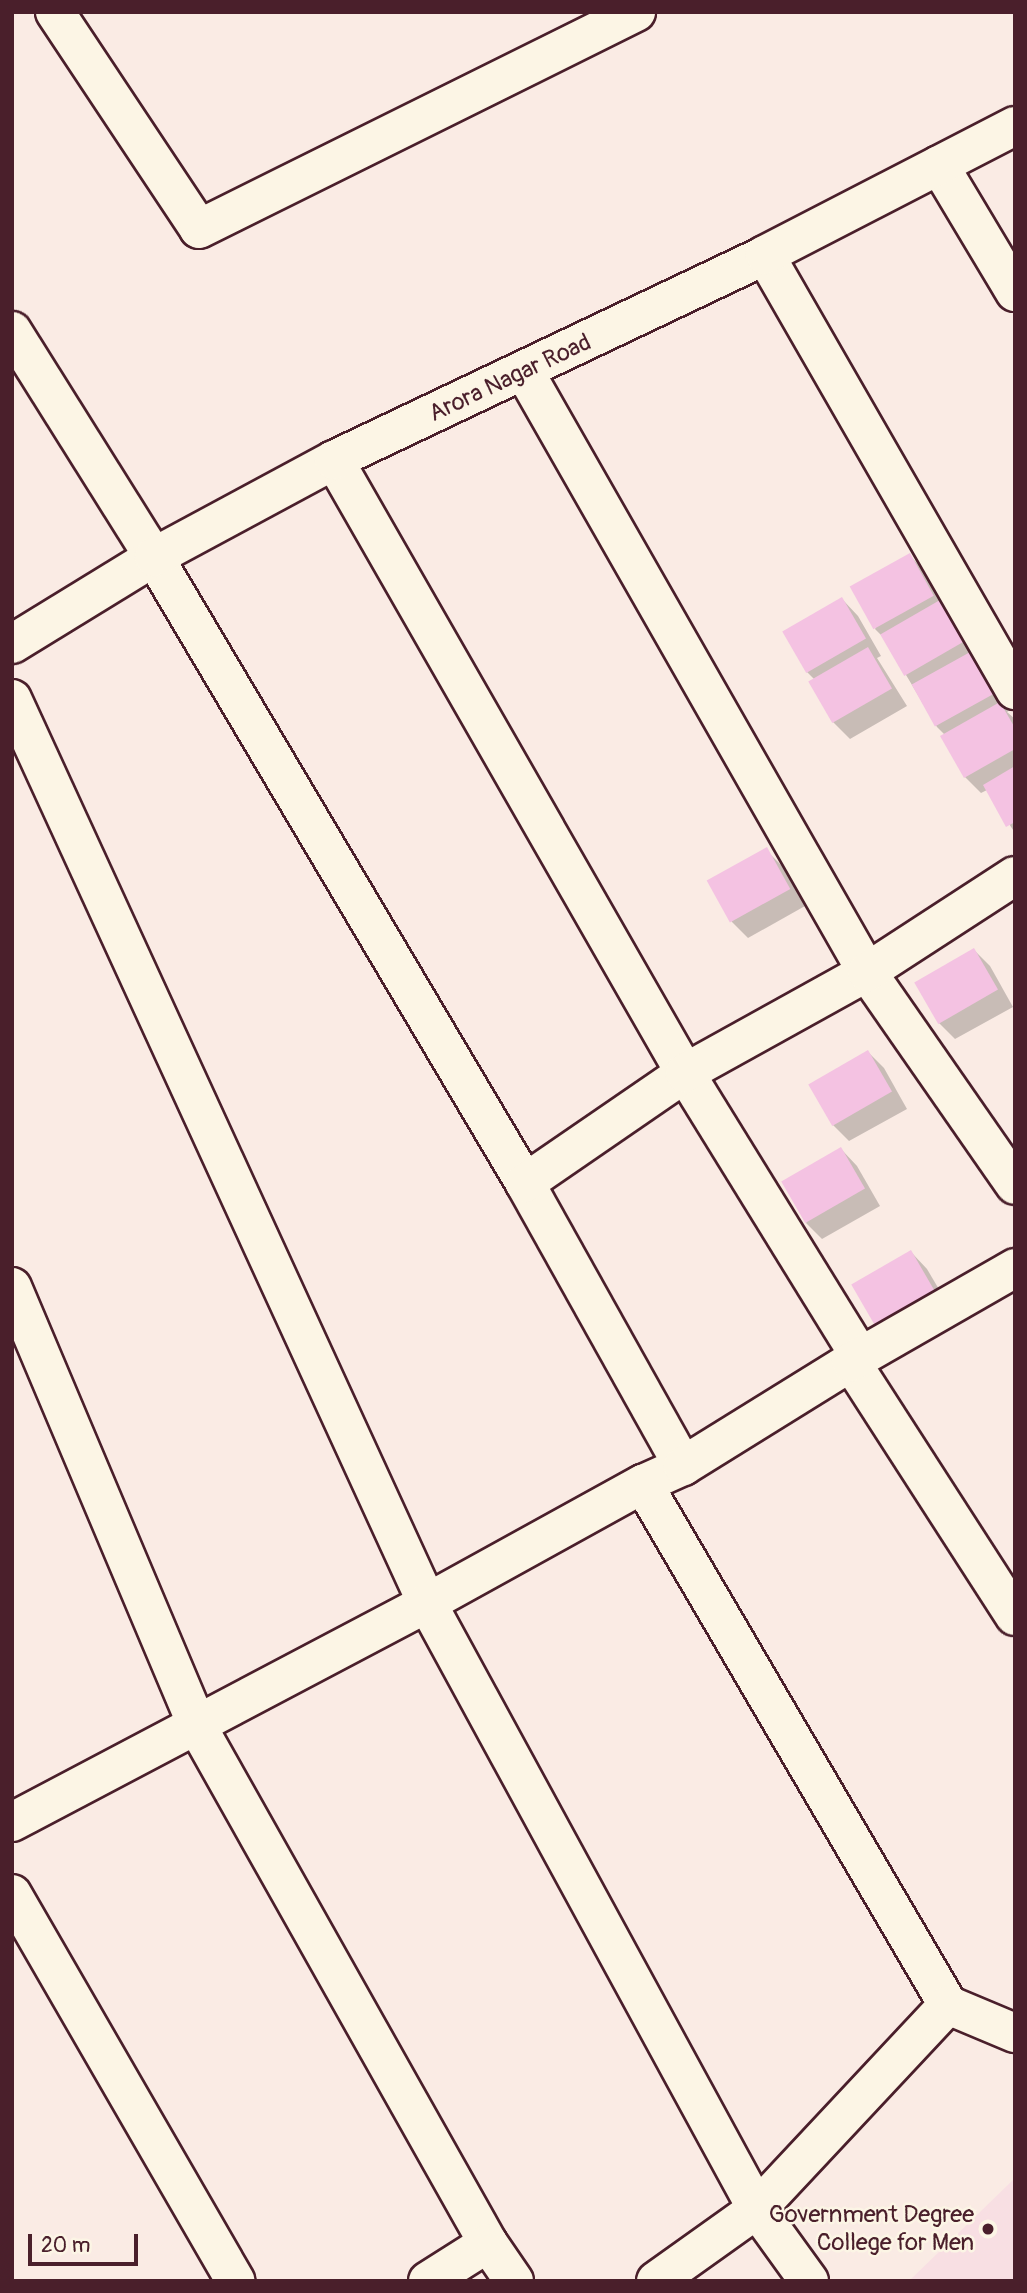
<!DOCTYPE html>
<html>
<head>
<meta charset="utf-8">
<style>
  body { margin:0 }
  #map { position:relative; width:1027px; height:2293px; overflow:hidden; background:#faebe4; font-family:Pangolin,sans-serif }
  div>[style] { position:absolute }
  .built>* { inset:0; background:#f8dfe3 }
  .shadow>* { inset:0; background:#0003 }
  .building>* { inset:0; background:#f4c2e2; transform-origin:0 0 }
  .roads { filter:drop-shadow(2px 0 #4a1f2b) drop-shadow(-2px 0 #4a1f2b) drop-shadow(0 2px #4a1f2b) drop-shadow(0 -2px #4a1f2b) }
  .minor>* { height:38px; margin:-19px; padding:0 19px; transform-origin:19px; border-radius:19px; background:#fcf5e5 }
  .dots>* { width:19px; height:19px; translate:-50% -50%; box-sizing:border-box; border:4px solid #fcf5e5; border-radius:50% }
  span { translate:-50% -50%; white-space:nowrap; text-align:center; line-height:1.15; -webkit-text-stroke:5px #fcf5e5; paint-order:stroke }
  .street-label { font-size:24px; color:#4a1f2b }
  .poi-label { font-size:24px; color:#4a1f2b }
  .right { translate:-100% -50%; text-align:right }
  .frame { position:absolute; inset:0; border:14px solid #4a1f2b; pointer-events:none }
  .scale { position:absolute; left:28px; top:2234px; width:110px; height:32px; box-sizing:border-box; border:4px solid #4a1f2b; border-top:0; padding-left:9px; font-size:21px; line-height:24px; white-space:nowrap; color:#4a1f2b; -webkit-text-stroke:5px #fcf5e5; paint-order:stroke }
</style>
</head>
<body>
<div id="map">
  <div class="built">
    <i style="clip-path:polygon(1015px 2178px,1015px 2281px,909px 2281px)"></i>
  </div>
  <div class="shadow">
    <i style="clip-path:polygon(910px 556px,926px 572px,988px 670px,1010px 710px,1007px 712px,1015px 719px,1015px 833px,987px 790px,981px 793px,965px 777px,945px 735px,937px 727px,884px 638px,875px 629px)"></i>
    <i style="clip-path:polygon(842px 599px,858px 616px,881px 656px,877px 658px,907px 706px,850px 739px,833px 722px,810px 682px,815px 680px,807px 672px)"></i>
    <i style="clip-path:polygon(766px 850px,782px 866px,805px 906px,748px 938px,732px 922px,709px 882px)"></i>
    <i style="clip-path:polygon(974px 950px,990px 966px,1013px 1007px,955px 1039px,939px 1023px)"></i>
    <i style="clip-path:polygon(868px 1052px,884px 1068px,907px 1109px,849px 1141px,833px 1125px)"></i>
    <i style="clip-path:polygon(841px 1149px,857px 1166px,880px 1206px,822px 1239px,806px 1223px)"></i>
    <i style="clip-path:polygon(911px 1252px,927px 1269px,950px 1308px,893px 1341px,876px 1325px)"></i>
  </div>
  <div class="building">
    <i style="left:910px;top:553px;width:49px;height:69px;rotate:61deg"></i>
    <i style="left:842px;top:597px;width:48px;height:69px;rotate:60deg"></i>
    <i style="left:940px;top:600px;width:48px;height:69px;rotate:60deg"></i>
    <i style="left:868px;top:647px;width:48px;height:69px;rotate:60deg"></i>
    <i style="left:972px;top:651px;width:48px;height:69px;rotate:61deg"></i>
    <i style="clip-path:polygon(1000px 702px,1015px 728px,1015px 749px,964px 778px,940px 736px)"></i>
    <i style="clip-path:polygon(1015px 766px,1015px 822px,1006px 827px,983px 785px)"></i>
    <i style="left:767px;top:847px;width:48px;height:69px;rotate:61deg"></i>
    <i style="left:974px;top:948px;width:48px;height:69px;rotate:60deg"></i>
    <i style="left:868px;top:1050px;width:48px;height:69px;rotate:60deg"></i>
    <i style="left:841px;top:1147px;width:48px;height:69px;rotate:60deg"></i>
    <i style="left:911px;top:1250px;width:48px;height:69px;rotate:60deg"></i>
  </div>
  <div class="roads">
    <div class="minor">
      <i style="left:55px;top:12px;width:260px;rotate:56.4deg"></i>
      <i style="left:199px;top:229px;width:488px;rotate:-26.4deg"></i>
      <i style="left:939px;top:165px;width:148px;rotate:59.1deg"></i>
      <i style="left:765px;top:255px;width:502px;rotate:60.11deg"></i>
      <i style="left:12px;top:331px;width:267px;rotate:57.9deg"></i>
      <i style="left:154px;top:557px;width:728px;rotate:59.35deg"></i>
      <i style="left:525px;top:1183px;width:324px;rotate:60.8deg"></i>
      <i style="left:524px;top:371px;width:692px;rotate:60.29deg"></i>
      <i style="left:867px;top:972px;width:259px;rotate:55.2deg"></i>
      <i style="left:334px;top:460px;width:706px;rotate:60.2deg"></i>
      <i style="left:685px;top:1073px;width:333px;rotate:58.3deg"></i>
      <i style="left:12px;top:644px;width:167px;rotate:-31.5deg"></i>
      <i style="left:154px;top:557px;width:204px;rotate:-28.3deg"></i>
      <i style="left:334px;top:460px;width:477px;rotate:-25.4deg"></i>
      <i style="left:765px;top:255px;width:281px;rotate:-27.3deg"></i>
      <i style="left:12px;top:699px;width:995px;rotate:65.34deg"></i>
      <i style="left:427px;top:1603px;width:690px;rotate:61.43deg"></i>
      <i style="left:757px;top:2209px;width:89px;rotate:54.2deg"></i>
      <i style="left:525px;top:1183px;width:194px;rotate:-34.5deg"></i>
      <i style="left:685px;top:1073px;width:208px;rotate:-29deg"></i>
      <i style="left:867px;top:972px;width:176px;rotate:-33deg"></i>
      <i style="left:12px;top:1287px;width:476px;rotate:67.1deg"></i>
      <i style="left:197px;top:1726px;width:593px;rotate:60.63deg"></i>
      <i style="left:488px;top:2243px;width:46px;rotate:55.6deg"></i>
      <i style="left:851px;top:1362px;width:302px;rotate:57.2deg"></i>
      <i style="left:643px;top:1484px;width:604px;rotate:59.65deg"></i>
      <i style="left:12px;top:1822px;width:469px;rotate:-27.8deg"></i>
      <i style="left:427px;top:1603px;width:247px;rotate:-28.9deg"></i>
      <i style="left:643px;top:1484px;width:44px;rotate:-24.2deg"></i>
      <i style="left:683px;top:1466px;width:198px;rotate:-31.8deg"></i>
      <i style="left:851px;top:1362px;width:189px;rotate:-29.8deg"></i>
      <i style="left:12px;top:1894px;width:447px;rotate:60deg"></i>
      <i style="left:428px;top:2281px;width:71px;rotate:-32.3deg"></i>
      <i style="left:656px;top:2281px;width:124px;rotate:-35.5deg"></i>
      <i style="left:757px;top:2209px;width:279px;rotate:-46.9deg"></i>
      <i style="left:948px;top:2005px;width:73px;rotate:22.7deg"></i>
    </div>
  </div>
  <div class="dots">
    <i style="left:988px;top:2229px;background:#4a1f2b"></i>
  </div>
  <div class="street-label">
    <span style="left:510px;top:378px;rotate:-25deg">Arora Nagar Road</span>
  </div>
  <div class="poi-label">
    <span class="right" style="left:974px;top:2229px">Government Degree<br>College for Men</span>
  </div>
  <div class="frame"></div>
  <div class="scale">20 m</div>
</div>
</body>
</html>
